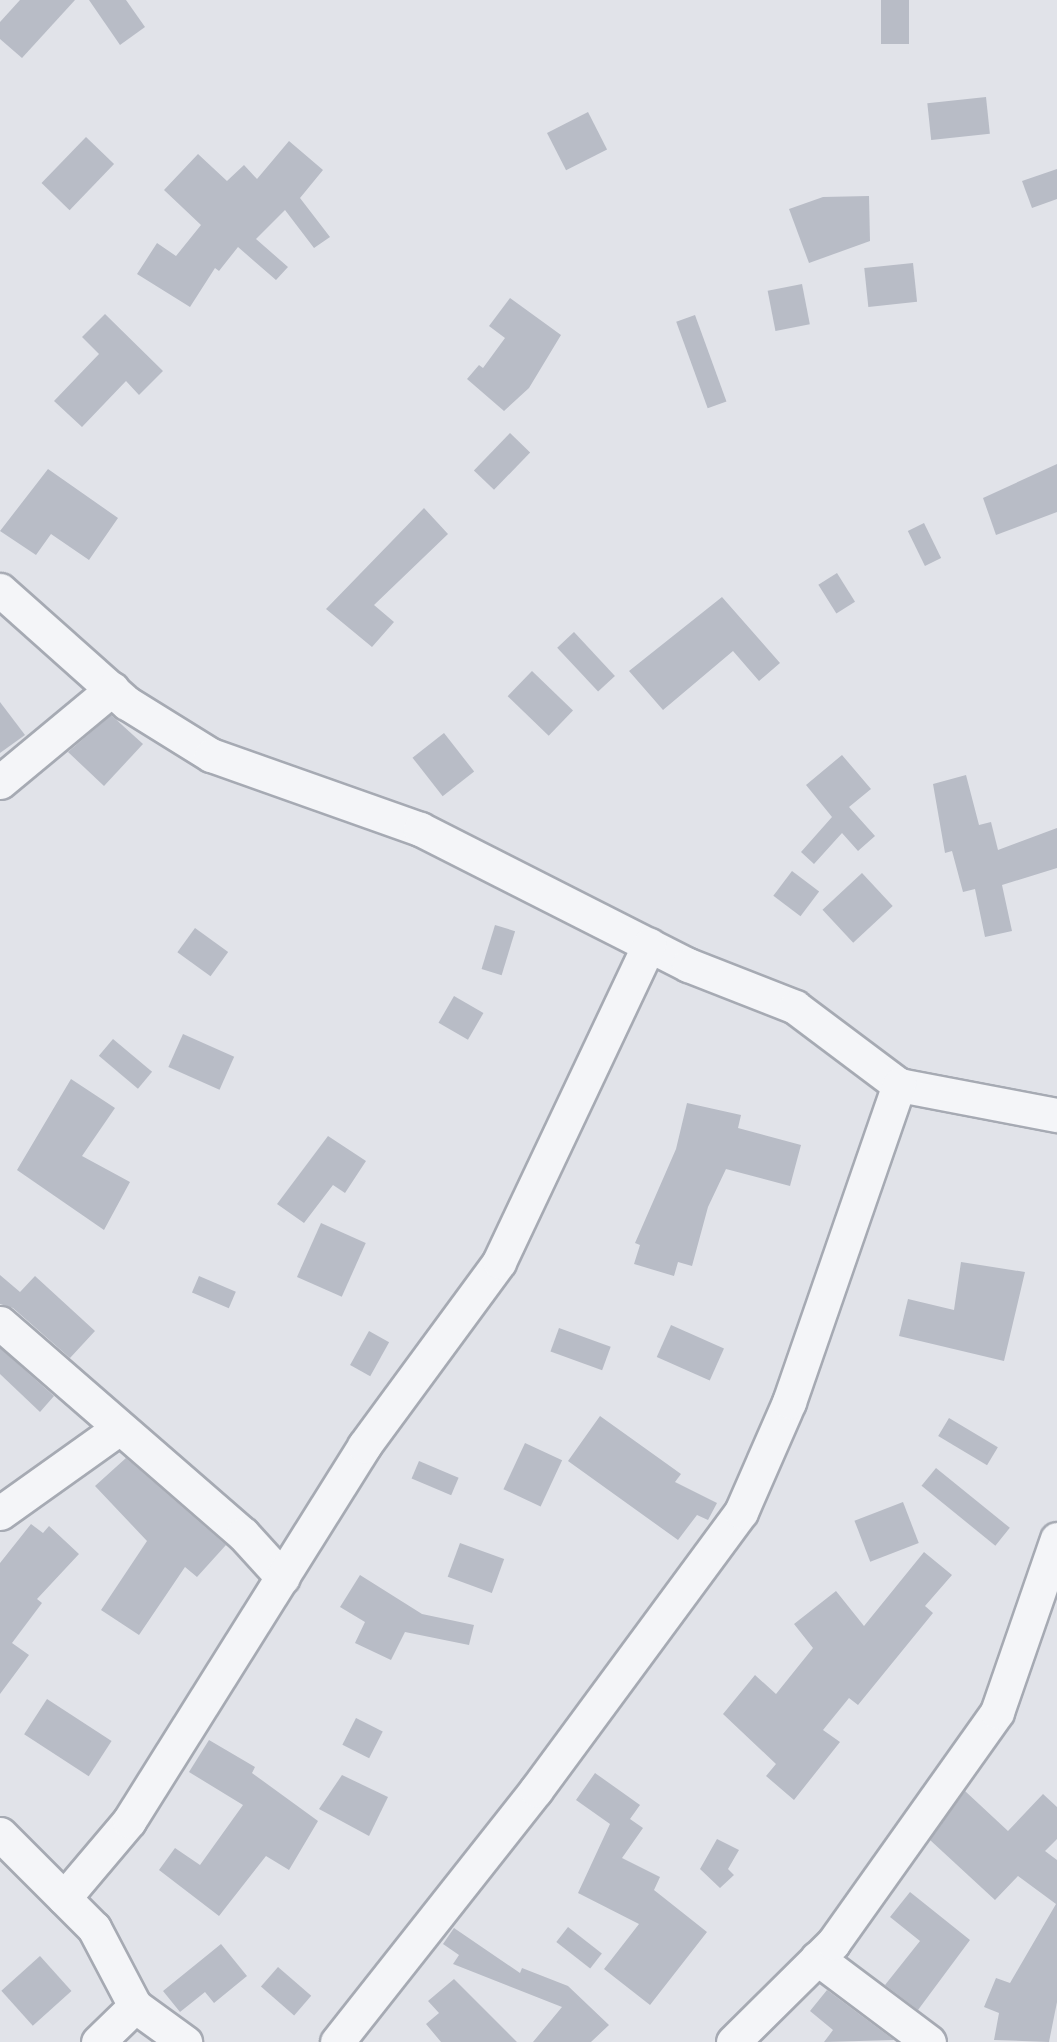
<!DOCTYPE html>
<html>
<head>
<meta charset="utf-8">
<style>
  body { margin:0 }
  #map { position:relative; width:1057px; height:2042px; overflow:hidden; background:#e1e3e9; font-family:Ubuntu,sans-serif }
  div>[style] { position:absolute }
  .building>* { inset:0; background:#b8bcc6; transform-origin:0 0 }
  .roads { filter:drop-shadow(2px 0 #a6aab3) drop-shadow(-2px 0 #a6aab3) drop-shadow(0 2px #a6aab3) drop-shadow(0 -2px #a6aab3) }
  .minor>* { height:33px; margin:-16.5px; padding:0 16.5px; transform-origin:16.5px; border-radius:16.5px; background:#f4f5f8 }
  span { translate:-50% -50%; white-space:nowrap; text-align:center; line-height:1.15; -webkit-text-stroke:7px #f1f3f7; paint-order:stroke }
</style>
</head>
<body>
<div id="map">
  <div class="building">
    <i style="clip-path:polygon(20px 0,75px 0,22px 58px,0 39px,0 22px)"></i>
    <i style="clip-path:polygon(89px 0,126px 0,145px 27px,120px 45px)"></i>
    <i style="left:881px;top:0;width:28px;height:44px"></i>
    <i style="left:986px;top:97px;width:37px;height:59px;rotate:84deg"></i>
    <i style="left:588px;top:112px;width:42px;height:46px;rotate:63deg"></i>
    <i style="left:86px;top:137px;width:39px;height:64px;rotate:44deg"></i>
    <i style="clip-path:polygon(289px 141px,323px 170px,300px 198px,330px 237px,314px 248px,285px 210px,256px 239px,288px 267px,276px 280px,238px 247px,219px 271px,215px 268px,190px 307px,137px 274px,157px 243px,176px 256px,201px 225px,164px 190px,198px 154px,227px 181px,244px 165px,257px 179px)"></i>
    <i style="clip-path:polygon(1057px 169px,1057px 199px,1032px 208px,1022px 181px)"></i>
    <i style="clip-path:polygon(869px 196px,870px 241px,809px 263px,789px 209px,823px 197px)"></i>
    <i style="left:913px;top:263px;width:39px;height:49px;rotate:84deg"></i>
    <i style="left:802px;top:284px;width:41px;height:35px;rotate:79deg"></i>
    <i style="clip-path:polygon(510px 298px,561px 335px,529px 388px,504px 411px,467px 379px,479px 365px,483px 368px,505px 338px,489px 326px)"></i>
    <i style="clip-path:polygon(105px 314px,163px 371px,139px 395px,126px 381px,82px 427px,54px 401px,99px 354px,82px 337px)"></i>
    <i style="left:695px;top:315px;width:92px;height:20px;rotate:70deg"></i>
    <i style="left:510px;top:433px;width:28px;height:52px;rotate:44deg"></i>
    <i style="clip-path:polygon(1057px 464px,1057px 512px,996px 535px,983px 498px)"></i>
    <i style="clip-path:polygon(48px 469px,118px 518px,89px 560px,51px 534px,36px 555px,0 531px)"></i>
    <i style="clip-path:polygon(424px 508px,448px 534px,374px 605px,394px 622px,372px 647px,326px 609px)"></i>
    <i style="left:924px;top:523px;width:39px;height:18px;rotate:64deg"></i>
    <i style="left:837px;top:573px;width:34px;height:22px;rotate:58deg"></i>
    <i style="clip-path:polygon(722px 597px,780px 663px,759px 681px,733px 651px,663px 710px,629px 671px)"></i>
    <i style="left:574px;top:632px;width:60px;height:23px;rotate:47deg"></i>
    <i style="left:532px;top:671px;width:57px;height:35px;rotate:44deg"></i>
    <i style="clip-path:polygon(0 702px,25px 735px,0 753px)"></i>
    <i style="clip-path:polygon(111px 715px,143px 744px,104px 786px,68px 752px)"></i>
    <i style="left:444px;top:733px;width:49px;height:40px;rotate:52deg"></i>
    <i style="clip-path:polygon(842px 755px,871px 789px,849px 807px,875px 836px,858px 851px,842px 833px,814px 864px,801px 852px,832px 817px,806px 785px)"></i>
    <i style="clip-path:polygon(966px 775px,979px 825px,991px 822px,998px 850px,1057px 828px,1057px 868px,1002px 885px,1012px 931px,985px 937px,975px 889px,963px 892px,952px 851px,945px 853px,933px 784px)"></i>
    <i style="left:792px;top:871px;width:34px;height:31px;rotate:37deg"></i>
    <i style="left:862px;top:873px;width:45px;height:54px;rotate:47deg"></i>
    <i style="left:495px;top:925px;width:21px;height:46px;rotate:17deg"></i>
    <i style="left:195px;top:928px;width:41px;height:30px;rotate:36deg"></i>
    <i style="left:454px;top:996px;width:34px;height:31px;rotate:30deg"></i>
    <i style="left:183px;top:1034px;width:56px;height:36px;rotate:24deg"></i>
    <i style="left:113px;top:1039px;width:51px;height:22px;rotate:40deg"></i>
    <i style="clip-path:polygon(71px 1079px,115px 1108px,82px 1156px,130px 1182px,104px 1230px,17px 1170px)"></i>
    <i style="clip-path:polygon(687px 1103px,741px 1115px,738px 1128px,801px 1145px,790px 1186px,726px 1169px,708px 1207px,692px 1266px,678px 1262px,674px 1276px,634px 1264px,640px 1245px,635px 1243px,676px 1149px)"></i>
    <i style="clip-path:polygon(328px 1136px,366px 1161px,345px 1193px,333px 1185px,304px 1223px,277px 1204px)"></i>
    <i style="left:321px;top:1223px;width:49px;height:59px;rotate:24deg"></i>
    <i style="clip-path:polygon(961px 1262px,1025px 1272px,1004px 1361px,899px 1336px,908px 1299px,954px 1310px)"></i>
    <i style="clip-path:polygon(0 1275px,20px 1292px,35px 1276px,95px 1331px,70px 1358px,13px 1308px,0 1304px)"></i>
    <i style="left:199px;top:1276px;width:40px;height:18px;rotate:23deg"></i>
    <i style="left:671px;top:1325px;width:58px;height:35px;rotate:24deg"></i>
    <i style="left:559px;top:1328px;width:55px;height:25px;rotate:20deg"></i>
    <i style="left:369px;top:1331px;width:23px;height:39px;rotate:29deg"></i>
    <i style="clip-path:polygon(0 1348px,54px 1396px,40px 1412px,0 1374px)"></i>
    <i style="clip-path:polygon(600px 1416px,681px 1474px,675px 1482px,717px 1503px,708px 1520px,697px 1515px,678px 1540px,568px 1461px)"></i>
    <i style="left:949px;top:1418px;width:57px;height:21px;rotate:31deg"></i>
    <i style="left:525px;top:1443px;width:41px;height:51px;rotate:25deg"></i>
    <i style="clip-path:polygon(126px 1458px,226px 1545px,197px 1577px,185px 1567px,139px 1635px,101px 1610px,147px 1541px,95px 1486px)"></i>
    <i style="left:419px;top:1461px;width:43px;height:19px;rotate:23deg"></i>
    <i style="left:936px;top:1468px;width:95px;height:23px;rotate:39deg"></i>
    <i style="left:903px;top:1502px;width:44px;height:52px;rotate:69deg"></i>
    <i style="clip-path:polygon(31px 1524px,43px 1533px,49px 1526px,79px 1554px,37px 1599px,42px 1603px,12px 1643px,29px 1655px,0 1694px,0 1563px)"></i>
    <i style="left:460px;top:1543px;width:47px;height:36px;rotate:20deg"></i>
    <i style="clip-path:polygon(924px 1552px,952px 1575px,925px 1606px,933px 1613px,858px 1705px,849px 1698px,823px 1730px,840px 1742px,794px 1800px,766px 1776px,776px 1764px,723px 1714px,755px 1675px,776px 1694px,813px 1648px,794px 1624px,836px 1591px,864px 1626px)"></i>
    <i style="clip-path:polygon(360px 1575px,422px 1614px,474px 1625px,469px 1645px,405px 1632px,391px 1660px,355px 1643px,365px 1622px,340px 1607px)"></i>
    <i style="left:47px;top:1699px;width:77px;height:42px;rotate:33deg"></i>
    <i style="left:356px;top:1718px;width:30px;height:30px;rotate:27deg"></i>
    <i style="clip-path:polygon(209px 1740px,255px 1767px,252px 1773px,318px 1821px,289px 1870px,266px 1856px,219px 1916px,159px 1870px,175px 1848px,200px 1865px,243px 1805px,189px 1772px)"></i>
    <i style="clip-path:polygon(595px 1773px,640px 1805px,630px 1819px,643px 1828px,622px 1858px,660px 1877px,654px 1890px,707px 1932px,650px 2005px,604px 1969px,639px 1924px,578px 1893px,610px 1824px,576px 1800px)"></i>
    <i style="clip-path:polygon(342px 1775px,388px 1797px,369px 1836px,319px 1809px)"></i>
    <i style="clip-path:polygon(965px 1791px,1008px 1831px,1043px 1794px,1057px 1807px,1057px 1839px,1045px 1851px,1057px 1860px,1057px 2002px,1049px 2042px,994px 2040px,999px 2013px,984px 2007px,996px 1978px,1010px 1983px,1056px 1904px,1018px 1876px,995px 1900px,930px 1840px)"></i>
    <i style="clip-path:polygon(717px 1839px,739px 1850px,728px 1869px,734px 1875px,720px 1888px,700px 1869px)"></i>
    <i style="clip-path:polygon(910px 1892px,970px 1940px,918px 2010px,885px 1985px,920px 1941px,890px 1917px)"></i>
    <i style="left:568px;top:1927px;width:43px;height:19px;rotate:38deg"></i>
    <i style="clip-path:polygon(454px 1928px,520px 1973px,522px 1968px,568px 1986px,609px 2025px,591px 2042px,533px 2042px,562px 2007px,453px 1964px,459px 1955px,443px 1944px)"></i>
    <i style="clip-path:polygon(221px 1944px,247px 1976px,214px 2003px,205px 1992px,180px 2012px,163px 1991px)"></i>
    <i style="left:40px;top:1956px;width:47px;height:52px;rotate:48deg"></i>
    <i style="left:278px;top:1967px;width:44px;height:26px;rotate:41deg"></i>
    <i style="clip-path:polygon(454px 1979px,517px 2042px,441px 2042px,426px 2024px,439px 2013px,428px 2001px)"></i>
    <i style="clip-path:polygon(827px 1990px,894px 2040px,824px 2042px,833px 2030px,810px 2011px)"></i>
  </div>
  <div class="roads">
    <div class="minor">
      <i style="left:0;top:590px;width:170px;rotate:41.7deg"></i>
      <i style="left:127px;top:703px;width:99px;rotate:31.8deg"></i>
      <i style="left:211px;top:755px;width:222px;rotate:19.5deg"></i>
      <i style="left:420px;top:829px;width:301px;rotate:26.9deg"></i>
      <i style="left:688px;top:965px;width:115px;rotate:21.4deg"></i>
      <i style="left:795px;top:1007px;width:130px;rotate:36.9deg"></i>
      <i style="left:899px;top:1085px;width:161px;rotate:10.8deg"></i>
      <i style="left:0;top:782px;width:146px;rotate:-39.7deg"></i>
      <i style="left:0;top:1323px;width:322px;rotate:41deg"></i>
      <i style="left:243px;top:1534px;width:59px;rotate:47.7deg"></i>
      <i style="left:0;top:1513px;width:146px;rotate:-35.5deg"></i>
      <i style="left:0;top:1834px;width:133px;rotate:45deg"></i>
      <i style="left:94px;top:1928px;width:88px;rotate:62.3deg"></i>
      <i style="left:135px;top:2006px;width:62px;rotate:35.8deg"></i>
      <i style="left:64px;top:1898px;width:101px;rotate:-49.8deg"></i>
      <i style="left:129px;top:1821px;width:443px;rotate:-57.9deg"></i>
      <i style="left:364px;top:1446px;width:228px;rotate:-53.7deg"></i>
      <i style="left:499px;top:1262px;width:351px;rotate:-64.7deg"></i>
      <i style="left:817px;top:1958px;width:140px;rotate:36.9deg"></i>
      <i style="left:98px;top:2042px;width:52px;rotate:-44.2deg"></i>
      <i style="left:337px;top:2042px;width:321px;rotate:-51.7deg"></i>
      <i style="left:536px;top:1790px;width:345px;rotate:-53.6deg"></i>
      <i style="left:741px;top:1512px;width:120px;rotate:-66.4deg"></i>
      <i style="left:789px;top:1402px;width:336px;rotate:-70.9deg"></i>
      <i style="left:733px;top:2042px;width:141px;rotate:-44.7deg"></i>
      <i style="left:833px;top:1943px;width:283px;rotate:-54.6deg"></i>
      <i style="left:997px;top:1712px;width:183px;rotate:-70.9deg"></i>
    </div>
  </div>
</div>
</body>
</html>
